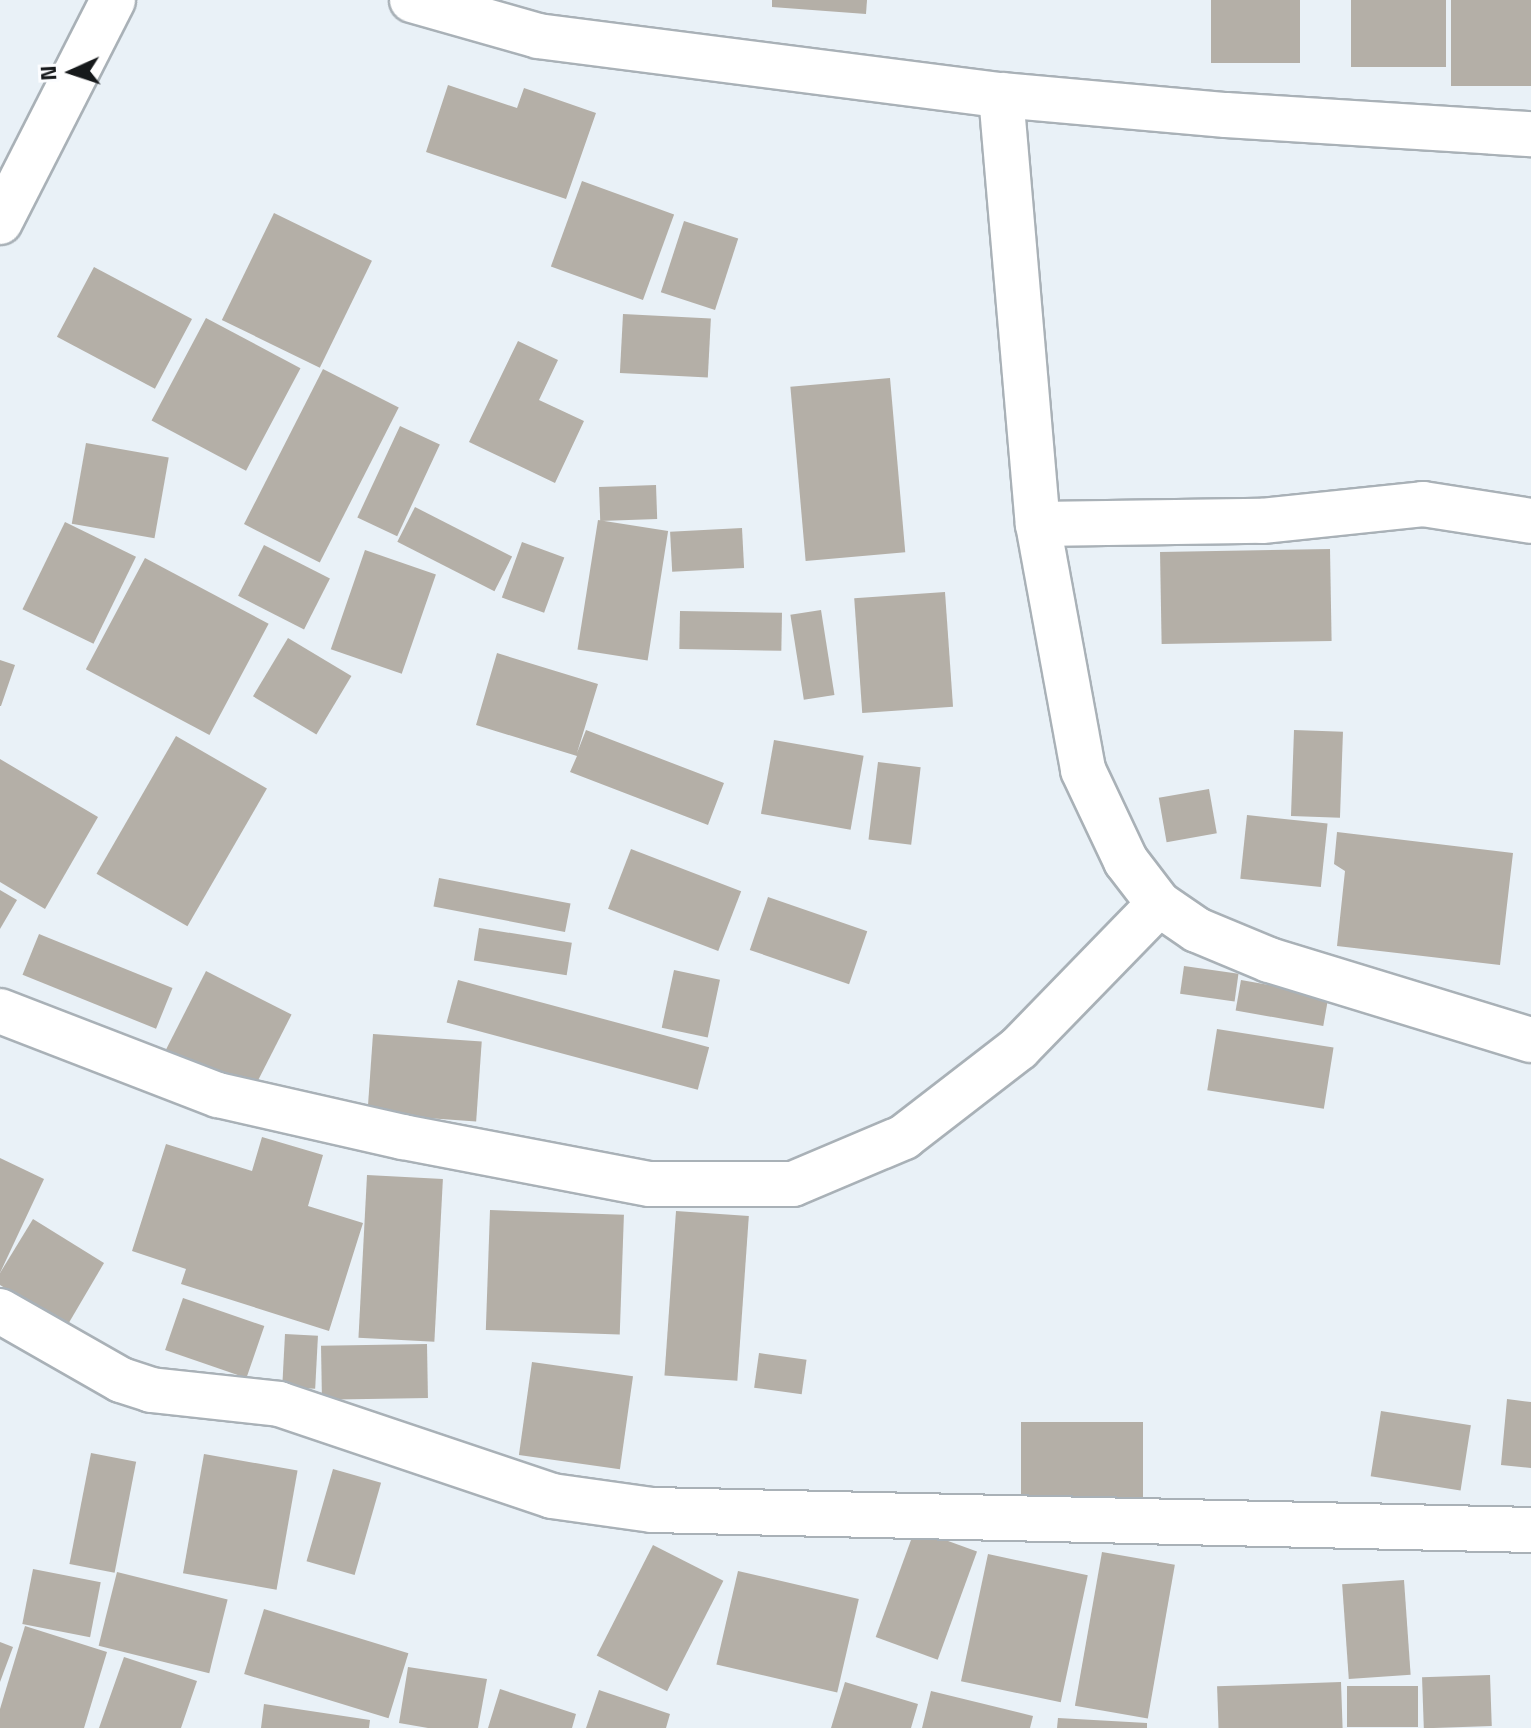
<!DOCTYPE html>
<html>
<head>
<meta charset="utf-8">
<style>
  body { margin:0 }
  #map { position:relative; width:1531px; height:1728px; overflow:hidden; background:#e9f1f7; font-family:"Titillium Web",sans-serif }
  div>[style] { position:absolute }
  .building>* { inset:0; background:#b4afa7; transform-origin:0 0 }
  .roads { filter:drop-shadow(2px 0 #a9b1b7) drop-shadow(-2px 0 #a9b1b7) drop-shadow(0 2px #a9b1b7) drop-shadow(0 -2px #a9b1b7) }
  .street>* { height:44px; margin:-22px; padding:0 22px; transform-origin:22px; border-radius:22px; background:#fff }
  .highway>* { height:44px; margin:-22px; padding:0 22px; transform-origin:22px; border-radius:22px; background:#fff }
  span { translate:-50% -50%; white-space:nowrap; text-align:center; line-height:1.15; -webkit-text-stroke:6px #fcfdff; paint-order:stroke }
  .north { position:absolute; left:32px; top:32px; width:80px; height:80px; -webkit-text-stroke:6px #fcfdff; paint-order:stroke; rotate:267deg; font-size:22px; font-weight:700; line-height:32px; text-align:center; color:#16191b }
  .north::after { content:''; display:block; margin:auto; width:28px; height:36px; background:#16191b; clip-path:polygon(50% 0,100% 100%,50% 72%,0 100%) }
</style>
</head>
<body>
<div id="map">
  <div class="building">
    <i style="clip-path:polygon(772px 0,867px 0,866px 14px,772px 7px)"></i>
    <i style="left:1211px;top:0;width:89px;height:63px"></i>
    <i style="left:1351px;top:0;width:95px;height:67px"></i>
    <i style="left:1451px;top:0;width:80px;height:86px"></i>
    <i style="clip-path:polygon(448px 85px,517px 108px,524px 88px,596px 113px,566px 199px,426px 152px)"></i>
    <i style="left:582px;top:181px;width:98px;height:91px;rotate:20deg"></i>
    <i style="left:274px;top:213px;width:109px;height:119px;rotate:26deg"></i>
    <i style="left:684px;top:221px;width:57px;height:75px;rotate:18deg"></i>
    <i style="left:94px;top:267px;width:111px;height:79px;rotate:28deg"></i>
    <i style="left:623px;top:314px;width:88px;height:59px;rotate:3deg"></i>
    <i style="left:206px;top:318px;width:107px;height:116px;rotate:28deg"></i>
    <i style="clip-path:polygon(518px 341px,558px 360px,539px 400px,584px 421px,555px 483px,469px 442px)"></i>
    <i style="left:323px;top:369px;width:85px;height:174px;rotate:27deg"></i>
    <i style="left:890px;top:378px;width:175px;height:100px;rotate:85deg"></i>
    <i style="left:400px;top:426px;width:44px;height:101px;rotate:25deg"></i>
    <i style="left:86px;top:443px;width:84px;height:82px;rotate:10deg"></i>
    <i style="left:656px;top:485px;width:34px;height:57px;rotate:88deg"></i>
    <i style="left:415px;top:507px;width:109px;height:39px;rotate:27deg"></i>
    <i style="left:598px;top:520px;width:71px;height:131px;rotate:9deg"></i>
    <i style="left:65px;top:522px;width:79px;height:97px;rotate:26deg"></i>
    <i style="left:742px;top:528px;width:40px;height:72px;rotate:87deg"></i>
    <i style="left:522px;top:542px;width:45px;height:59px;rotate:20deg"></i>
    <i style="left:264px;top:545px;width:74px;height:57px;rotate:27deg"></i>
    <i style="left:1330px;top:549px;width:92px;height:170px;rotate:89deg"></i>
    <i style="left:365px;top:550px;width:75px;height:105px;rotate:19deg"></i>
    <i style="left:145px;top:558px;width:140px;height:126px;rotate:28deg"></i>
    <i style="left:945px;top:592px;width:115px;height:91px;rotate:86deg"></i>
    <i style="left:821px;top:610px;width:86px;height:31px;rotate:81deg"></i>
    <i style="left:680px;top:611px;width:102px;height:38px;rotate:1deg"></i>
    <i style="left:288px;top:638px;width:74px;height:68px;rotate:31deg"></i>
    <i style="clip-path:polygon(497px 653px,598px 684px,577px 753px,586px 730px,724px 783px,708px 825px,570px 772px,577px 756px,476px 725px)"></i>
    <i style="clip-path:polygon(0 660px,15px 665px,1px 706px,0 706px)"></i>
    <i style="left:1294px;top:730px;width:49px;height:86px;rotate:2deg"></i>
    <i style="left:176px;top:736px;width:105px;height:159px;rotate:30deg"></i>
    <i style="left:774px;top:740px;width:91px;height:75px;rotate:10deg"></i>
    <i style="clip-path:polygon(0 759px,98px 817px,45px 909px,0 882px)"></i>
    <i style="left:878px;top:762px;width:43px;height:78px;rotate:7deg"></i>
    <i style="left:1209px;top:789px;width:45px;height:51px;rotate:80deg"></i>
    <i style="left:1247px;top:815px;width:81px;height:64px;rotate:6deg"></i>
    <i style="clip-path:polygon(1337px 832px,1513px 853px,1500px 965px,1337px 946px,1345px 871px,1334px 864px)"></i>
    <i style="left:631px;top:849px;width:118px;height:64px;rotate:21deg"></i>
    <i style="left:439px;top:878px;width:134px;height:29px;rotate:11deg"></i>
    <i style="clip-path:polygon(0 890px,17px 900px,0 929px)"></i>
    <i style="left:768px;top:897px;width:105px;height:56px;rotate:19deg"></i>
    <i style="left:479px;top:928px;width:94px;height:33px;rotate:9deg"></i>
    <i style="left:39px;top:934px;width:144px;height:44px;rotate:22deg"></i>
    <i style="left:1184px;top:966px;width:55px;height:28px;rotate:8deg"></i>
    <i style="left:674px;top:970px;width:47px;height:59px;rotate:12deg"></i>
    <i style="left:206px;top:971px;width:96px;height:88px;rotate:27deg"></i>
    <i style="left:458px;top:980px;width:260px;height:44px;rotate:15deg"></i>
    <i style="left:1241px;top:980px;width:89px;height:31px;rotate:10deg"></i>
    <i style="left:1217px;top:1029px;width:118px;height:62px;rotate:9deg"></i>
    <i style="left:373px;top:1034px;width:109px;height:80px;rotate:4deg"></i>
    <i style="clip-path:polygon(262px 1137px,323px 1155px,308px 1206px,363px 1223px,329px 1331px,181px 1284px,186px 1269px,132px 1251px,166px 1144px,252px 1171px)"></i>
    <i style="clip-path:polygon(0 1158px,44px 1179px,0 1273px)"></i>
    <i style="left:367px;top:1175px;width:76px;height:163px;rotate:3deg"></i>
    <i style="left:490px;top:1210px;width:134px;height:120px;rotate:2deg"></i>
    <i style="left:676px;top:1211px;width:73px;height:165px;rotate:4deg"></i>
    <i style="clip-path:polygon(33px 1219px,104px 1263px,67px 1326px,0 1285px,0 1273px)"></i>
    <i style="left:183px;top:1298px;width:86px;height:55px;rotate:19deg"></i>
    <i style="left:285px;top:1334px;width:33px;height:53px;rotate:3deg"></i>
    <i style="left:427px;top:1344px;width:54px;height:106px;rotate:89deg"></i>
    <i style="left:759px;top:1353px;width:48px;height:35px;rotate:8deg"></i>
    <i style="left:532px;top:1362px;width:102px;height:94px;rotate:8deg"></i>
    <i style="clip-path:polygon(1507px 1399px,1531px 1402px,1531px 1468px,1501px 1465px)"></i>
    <i style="left:1381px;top:1411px;width:91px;height:66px;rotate:9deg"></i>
    <i style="left:1021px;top:1422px;width:122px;height:78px"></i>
    <i style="left:91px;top:1453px;width:46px;height:113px;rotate:11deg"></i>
    <i style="left:204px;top:1454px;width:95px;height:121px;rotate:10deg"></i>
    <i style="left:333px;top:1469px;width:50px;height:96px;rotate:16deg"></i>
    <i style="left:915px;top:1529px;width:66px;height:115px;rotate:20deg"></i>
    <i style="left:653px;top:1545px;width:79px;height:124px;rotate:27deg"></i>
    <i style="left:1102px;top:1552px;width:74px;height:156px;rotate:10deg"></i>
    <i style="left:988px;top:1554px;width:102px;height:130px;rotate:12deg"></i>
    <i style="left:33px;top:1569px;width:69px;height:56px;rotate:11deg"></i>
    <i style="left:738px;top:1571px;width:124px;height:96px;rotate:13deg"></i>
    <i style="left:117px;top:1572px;width:114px;height:76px;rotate:14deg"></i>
    <i style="left:1404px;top:1580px;width:95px;height:62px;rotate:86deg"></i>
    <i style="left:264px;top:1609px;width:151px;height:68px;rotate:17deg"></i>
    <i style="clip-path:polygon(25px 1626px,107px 1652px,84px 1728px,0 1728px,0 1709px)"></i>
    <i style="clip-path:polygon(0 1642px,13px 1647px,0 1682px)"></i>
    <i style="clip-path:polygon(124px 1657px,197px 1681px,181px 1728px,99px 1728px)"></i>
    <i style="clip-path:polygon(408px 1667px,487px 1679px,478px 1728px,428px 1728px,399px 1723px)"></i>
    <i style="left:1490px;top:1675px;width:51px;height:68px;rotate:88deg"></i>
    <i style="clip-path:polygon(845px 1682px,918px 1704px,911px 1728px,831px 1728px)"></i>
    <i style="left:1341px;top:1682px;width:46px;height:124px;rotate:88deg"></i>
    <i style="left:1418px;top:1686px;width:41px;height:71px;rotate:90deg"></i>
    <i style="clip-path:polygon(500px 1689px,576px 1714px,572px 1728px,488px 1728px)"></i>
    <i style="clip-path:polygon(599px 1690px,670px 1714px,666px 1728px,586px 1728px)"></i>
    <i style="clip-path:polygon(931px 1691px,1033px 1716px,1030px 1728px,922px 1728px)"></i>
    <i style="clip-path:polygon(264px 1704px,370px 1720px,369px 1728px,261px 1728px)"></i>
    <i style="clip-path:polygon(1058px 1718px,1147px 1723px,1147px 1728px,1057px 1728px)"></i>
  </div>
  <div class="roads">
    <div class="street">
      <i style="left:412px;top:0;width:131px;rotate:15.9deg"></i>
      <i style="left:538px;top:36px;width:467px;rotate:7.3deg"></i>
      <i style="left:1001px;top:95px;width:226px;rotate:5.1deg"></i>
      <i style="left:1226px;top:115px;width:306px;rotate:3.6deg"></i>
      <i style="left:1001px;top:95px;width:431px;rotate:85.1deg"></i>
      <i style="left:1038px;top:524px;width:250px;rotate:79.6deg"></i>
      <i style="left:1083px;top:770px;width:101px;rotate:64.7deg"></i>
      <i style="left:1126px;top:861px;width:54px;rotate:52.5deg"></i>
      <i style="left:1159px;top:904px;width:46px;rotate:34.4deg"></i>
      <i style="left:1197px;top:930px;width:78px;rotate:22.6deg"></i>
      <i style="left:1269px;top:960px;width:274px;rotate:17deg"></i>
      <i style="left:1038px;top:524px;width:224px;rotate:-0.8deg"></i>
      <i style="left:1262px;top:521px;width:162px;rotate:-6deg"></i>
      <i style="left:1423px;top:504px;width:109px;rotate:8.9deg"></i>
      <i style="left:0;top:1011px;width:234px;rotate:21.1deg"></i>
      <i style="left:218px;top:1095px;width:190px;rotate:12.8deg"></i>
      <i style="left:403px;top:1137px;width:251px;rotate:10.8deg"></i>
      <i style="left:650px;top:1184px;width:143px"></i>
      <i style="left:793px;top:1184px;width:121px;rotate:-22.9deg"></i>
      <i style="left:904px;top:1137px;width:145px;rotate:-37.7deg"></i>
      <i style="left:1019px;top:1048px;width:201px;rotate:-45.8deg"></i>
      <i style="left:0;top:1311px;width:139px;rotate:29.7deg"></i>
      <i style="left:121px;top:1380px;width:32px;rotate:18deg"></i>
      <i style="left:151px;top:1390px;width:129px;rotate:6.2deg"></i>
      <i style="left:279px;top:1404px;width:288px;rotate:18.6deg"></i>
      <i style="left:552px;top:1496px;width:101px;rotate:8deg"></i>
      <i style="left:652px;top:1510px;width:879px;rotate:1.3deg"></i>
    </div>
    <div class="highway">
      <i style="left:0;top:222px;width:249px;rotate:-63deg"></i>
    </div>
  </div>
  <div class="north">N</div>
</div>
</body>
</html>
